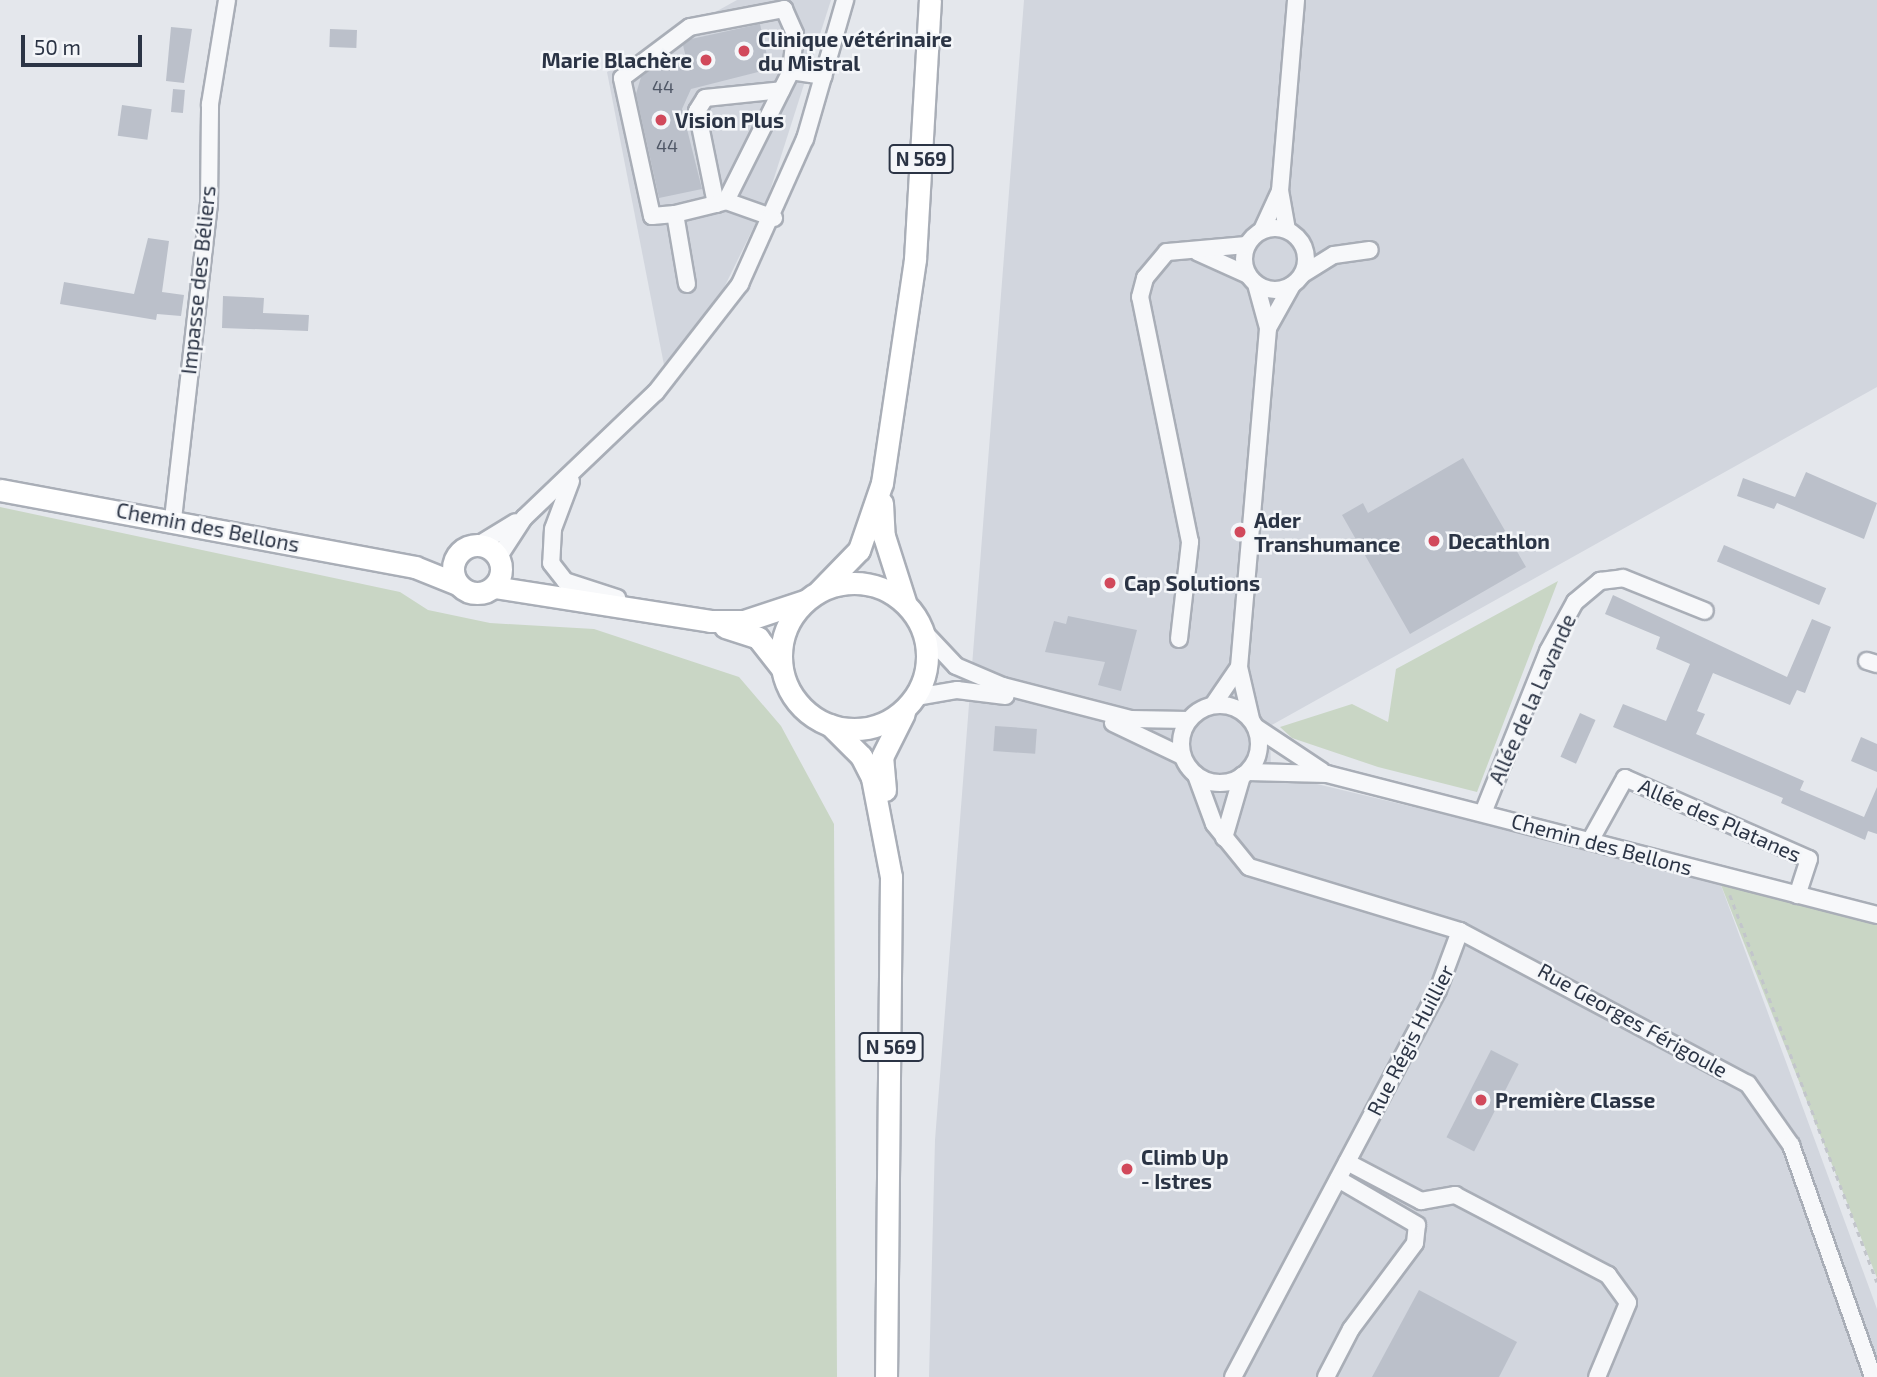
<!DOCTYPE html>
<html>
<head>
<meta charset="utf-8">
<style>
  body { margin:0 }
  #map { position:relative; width:1877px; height:1377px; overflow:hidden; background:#e4e7ec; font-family:"Exo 2",sans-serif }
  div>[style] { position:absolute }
  .built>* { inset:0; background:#d2d6de }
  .green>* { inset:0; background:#c9d6c5 }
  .building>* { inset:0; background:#bbc0ca; transform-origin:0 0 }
  .path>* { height:2.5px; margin-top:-1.25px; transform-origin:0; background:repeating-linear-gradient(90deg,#c2c5cb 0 5px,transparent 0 10px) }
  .roads { filter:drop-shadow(2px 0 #a9aeb7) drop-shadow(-2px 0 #a9aeb7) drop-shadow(0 2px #a9aeb7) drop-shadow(0 -2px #a9aeb7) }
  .minor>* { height:16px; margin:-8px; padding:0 8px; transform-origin:8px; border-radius:8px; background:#f7f8fa }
  .minor>.ring { margin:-8px; padding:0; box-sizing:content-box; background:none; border:16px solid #f7f8fa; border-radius:50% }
  .major>* { height:21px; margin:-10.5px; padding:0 10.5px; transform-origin:10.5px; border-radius:10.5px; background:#fff }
  .major>.ring { margin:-10.5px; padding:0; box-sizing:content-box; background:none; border:21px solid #fff; border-radius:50% }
  .dots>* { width:19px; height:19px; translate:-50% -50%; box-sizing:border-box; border:4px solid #f4f6f9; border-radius:50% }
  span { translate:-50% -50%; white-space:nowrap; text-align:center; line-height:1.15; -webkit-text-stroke:5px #f4f6f9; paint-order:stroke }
  .number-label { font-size:18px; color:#4f5766 }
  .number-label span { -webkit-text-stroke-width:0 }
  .shield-label span { padding:2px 5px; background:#f4f6f9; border:2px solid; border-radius:5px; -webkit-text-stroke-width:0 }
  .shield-label { font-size:19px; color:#2b3445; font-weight:700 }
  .poi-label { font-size:21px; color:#2b3445; font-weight:700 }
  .left { translate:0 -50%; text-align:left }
  .right { translate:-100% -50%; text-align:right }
  .street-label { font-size:21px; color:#2b3445 }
  .scale { position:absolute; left:21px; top:35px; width:121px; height:32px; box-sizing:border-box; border:4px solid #2b3445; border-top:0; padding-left:9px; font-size:21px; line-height:24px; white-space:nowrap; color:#2b3445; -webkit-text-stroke:5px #f4f6f9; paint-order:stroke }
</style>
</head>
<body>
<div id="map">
  <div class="built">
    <i style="clip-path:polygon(737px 0,831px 0,767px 200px,717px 302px,664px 365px,607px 72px)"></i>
    <i style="clip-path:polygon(1024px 0,1877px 0,1877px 387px,1270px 726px,1271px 773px,1719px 880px,1877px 1309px,1877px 1377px,929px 1377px,935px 1140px)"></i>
  </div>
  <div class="green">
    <i style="clip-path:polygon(0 507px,400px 592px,428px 610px,490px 623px,594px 629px,739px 677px,781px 726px,834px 824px,837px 1377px,0 1377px)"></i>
    <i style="clip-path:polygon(1558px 581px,1477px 792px,1378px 767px,1292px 738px,1280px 727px,1352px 704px,1388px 722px,1396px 669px)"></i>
    <i style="clip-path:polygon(1719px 880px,1877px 918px,1877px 1278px)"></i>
  </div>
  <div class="building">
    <i style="clip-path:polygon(760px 24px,770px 69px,691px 89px,682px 109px,702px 189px,659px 198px,636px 94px,641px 77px,658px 64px,686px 58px,683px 45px,691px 39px)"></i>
    <i style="clip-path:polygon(171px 27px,192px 29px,184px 83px,166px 81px)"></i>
    <i style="left:330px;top:29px;width:27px;height:18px;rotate:2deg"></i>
    <i style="left:173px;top:89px;width:12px;height:23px;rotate:5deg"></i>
    <i style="left:122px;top:105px;width:30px;height:31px;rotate:8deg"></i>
    <i style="clip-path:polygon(148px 238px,169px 241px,162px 292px,184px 295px,181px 316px,157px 314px,156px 320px,60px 304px,64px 282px,134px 294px)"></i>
    <i style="clip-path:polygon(223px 296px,264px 298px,263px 313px,309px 315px,308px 331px,222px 328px)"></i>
    <i style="clip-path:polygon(1463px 458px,1526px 567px,1410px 634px,1342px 515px,1363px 503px,1368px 513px)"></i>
    <i style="clip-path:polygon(1806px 472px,1877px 503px,1864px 539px,1777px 503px,1774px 509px,1737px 496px,1743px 478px,1795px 497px)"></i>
    <i style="left:1724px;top:545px;width:111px;height:18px;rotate:23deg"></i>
    <i style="clip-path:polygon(1613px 595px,1787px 677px,1812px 619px,1831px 627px,1805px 693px,1797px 690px,1790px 705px,1713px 673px,1697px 711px,1705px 714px,1696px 734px,1804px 781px,1800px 790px,1864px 817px,1877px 787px,1877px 834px,1868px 831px,1865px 840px,1781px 803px,1783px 798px,1613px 727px,1623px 704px,1666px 721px,1690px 664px,1656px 649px,1660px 637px,1605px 614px)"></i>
    <i style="clip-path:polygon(1068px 616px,1137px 630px,1121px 691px,1098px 685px,1105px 662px,1045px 652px,1054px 621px,1066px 624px)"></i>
    <i style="left:1580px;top:713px;width:17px;height:48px;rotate:24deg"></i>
    <i style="left:995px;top:726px;width:42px;height:25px;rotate:4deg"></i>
    <i style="clip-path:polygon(1861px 737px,1877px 744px,1877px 772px,1851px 761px)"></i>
    <i style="left:1491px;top:1050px;width:31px;height:98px;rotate:27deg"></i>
    <i style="clip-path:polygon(1419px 1290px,1517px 1342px,1499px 1377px,1372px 1377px)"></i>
  </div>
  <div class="path">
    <i style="left:1730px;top:895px;width:414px;rotate:69.2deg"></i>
  </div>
  <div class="roads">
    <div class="minor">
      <i style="left:726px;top:201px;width:10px;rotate:163deg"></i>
      <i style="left:716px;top:204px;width:95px;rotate:-101.5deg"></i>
      <i style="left:697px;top:111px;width:15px;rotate:-58deg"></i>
      <i style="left:705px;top:98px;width:77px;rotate:-5.9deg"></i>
      <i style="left:675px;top:214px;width:23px;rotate:175deg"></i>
      <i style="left:652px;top:216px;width:141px;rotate:-102.3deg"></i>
      <i style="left:622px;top:78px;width:85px;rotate:-36.9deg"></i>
      <i style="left:690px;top:27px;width:96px;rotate:-10.8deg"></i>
      <i style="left:784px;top:9px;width:27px;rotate:66deg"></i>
      <i style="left:795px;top:34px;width:37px;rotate:96deg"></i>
      <i style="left:774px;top:218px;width:51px;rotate:-160.5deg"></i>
      <i style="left:726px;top:201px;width:145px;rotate:-63.4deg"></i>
      <i style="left:791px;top:71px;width:33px;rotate:9deg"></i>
      <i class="ring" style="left:1244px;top:228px;width:46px;height:46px"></i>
      <i style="left:1262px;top:230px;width:43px;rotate:-65.2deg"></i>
      <i style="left:1287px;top:230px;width:40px;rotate:-100deg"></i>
      <i style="left:1280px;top:191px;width:192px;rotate:-85.2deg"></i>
      <i style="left:1197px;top:252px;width:56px;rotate:24.3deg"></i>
      <i style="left:1303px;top:274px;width:36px;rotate:-32deg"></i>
      <i style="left:1334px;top:255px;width:36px;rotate:-8deg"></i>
      <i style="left:687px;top:284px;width:71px;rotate:-99.7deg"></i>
      <i style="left:675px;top:214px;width:42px;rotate:-13.7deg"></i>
      <i style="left:1268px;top:328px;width:49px;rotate:-60.8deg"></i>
      <i style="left:571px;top:481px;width:51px;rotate:110.6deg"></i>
      <i style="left:553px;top:529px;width:34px;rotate:93deg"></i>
      <i style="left:551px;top:563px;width:23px;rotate:52deg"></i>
      <i style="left:565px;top:581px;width:55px;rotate:18.1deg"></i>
      <i style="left:173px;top:519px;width:316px;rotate:-83.5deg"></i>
      <i style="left:209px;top:205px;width:101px;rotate:-89.4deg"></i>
      <i style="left:210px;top:104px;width:105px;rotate:-80.7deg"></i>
      <i style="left:478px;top:545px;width:44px;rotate:-31.2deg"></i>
      <i style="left:498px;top:558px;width:48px;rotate:-57deg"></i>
      <i style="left:524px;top:518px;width:182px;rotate:-43.7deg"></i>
      <i style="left:656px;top:392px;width:137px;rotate:-52.1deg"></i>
      <i style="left:740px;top:284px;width:159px;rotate:-65.9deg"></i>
      <i style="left:805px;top:139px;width:145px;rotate:-73.9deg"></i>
      <i style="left:925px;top:633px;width:45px;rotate:46.8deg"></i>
      <i style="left:956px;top:666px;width:51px;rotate:23.1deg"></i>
      <i style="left:1003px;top:686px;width:132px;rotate:14.5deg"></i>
      <i style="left:1131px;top:719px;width:57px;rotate:1deg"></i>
      <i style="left:1179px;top:639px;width:98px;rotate:-83.5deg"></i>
      <i style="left:1190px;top:542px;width:250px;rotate:-101.5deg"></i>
      <i style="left:1140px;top:297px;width:20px;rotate:-75deg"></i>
      <i style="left:1145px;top:278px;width:34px;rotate:-50deg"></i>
      <i style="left:1167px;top:252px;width:80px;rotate:-5deg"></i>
      <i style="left:1867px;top:661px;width:10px;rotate:17deg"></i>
      <i style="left:916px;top:697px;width:42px;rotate:-9.7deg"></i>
      <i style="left:957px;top:690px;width:49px;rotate:7deg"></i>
      <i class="ring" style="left:1181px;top:705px;width:62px;height:62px"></i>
      <i style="left:1213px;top:705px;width:46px;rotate:-55.6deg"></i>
      <i style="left:1251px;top:719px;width:53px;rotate:-103deg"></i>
      <i style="left:1239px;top:667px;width:340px;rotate:-85.1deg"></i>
      <i style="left:1268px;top:328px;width:46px;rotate:-105.3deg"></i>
      <i style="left:1113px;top:723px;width:76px;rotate:25.6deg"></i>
      <i style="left:1257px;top:728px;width:78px;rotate:33.5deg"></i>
      <i style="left:1248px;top:772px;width:79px;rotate:1.5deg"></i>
      <i style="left:1327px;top:774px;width:568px;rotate:14.38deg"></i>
      <i style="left:1196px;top:775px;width:52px;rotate:69.8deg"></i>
      <i style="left:1214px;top:824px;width:55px;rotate:50.9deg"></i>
      <i style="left:1249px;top:867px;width:220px;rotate:16.9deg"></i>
      <i style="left:1460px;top:931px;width:63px;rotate:110.4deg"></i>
      <i style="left:1438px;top:990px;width:438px;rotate:117.9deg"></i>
      <i style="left:1483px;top:813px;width:175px;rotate:-68.1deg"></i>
      <i style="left:1548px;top:651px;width:56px;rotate:-61.1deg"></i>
      <i style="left:1575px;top:602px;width:33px;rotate:-40deg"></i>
      <i style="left:1600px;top:581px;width:23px;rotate:-7deg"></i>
      <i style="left:1623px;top:578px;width:88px;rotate:21.9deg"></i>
      <i style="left:1224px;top:838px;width:65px;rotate:-73.8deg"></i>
      <i style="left:1590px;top:841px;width:72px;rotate:-60.9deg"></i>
      <i style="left:1625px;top:778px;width:201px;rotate:23.8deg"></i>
      <i style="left:1809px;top:859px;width:38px;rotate:108deg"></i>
      <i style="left:1460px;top:931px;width:326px;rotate:28deg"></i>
      <i style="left:1748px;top:1084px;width:75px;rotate:54.8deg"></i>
      <i style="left:1791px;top:1145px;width:246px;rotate:70.5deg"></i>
      <i style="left:1347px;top:1162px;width:84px;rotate:27.8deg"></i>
      <i style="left:1421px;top:1201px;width:35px;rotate:-10deg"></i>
      <i style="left:1455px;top:1195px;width:173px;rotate:27.6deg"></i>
      <i style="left:1608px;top:1275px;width:34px;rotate:54deg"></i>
      <i style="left:1628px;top:1303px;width:80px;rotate:112.7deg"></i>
      <i style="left:1326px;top:1377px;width:54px;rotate:-62.5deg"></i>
      <i style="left:1351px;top:1329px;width:107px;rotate:-53.3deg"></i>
      <i style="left:1415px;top:1243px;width:18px;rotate:-84deg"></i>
      <i style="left:1417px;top:1225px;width:91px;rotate:-149.8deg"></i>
    </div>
    <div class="major">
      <i style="left:0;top:490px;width:422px;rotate:10.5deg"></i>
      <i style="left:415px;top:567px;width:45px;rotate:22deg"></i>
      <i style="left:882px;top:503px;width:33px;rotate:87deg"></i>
      <i style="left:884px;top:536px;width:69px;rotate:72.3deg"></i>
      <i class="ring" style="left:453px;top:545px;width:27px;height:27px"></i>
      <i class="ring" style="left:781px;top:583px;width:125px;height:125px"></i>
      <i style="left:494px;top:587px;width:219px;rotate:8.9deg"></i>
      <i style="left:710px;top:621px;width:34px"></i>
      <i style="left:744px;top:621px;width:63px;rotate:-18.4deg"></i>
      <i style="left:819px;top:591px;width:57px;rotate:-45.7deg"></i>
      <i style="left:859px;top:550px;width:71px;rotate:-71.1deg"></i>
      <i style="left:882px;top:483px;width:226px;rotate:-81.6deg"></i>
      <i style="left:915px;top:259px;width:259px;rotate:-86.7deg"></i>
      <i style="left:725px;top:627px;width:35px;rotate:18deg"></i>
      <i style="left:758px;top:638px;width:37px;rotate:52deg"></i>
      <i style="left:830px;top:725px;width:44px;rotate:45deg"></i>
      <i style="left:861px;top:756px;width:25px;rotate:63deg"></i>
      <i style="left:872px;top:778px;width:101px;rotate:79.1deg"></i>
      <i style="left:891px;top:877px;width:500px;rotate:90.57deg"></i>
      <i style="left:885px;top:790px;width:33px;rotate:-95deg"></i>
      <i style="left:882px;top:757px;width:49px;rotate:-63.4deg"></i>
    </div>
  </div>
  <div class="dots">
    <i style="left:744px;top:51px;background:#d1495b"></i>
    <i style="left:706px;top:60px;background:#d1495b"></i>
    <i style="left:661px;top:120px;background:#d1495b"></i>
    <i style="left:1240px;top:532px;background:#d1495b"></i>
    <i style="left:1434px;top:541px;background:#d1495b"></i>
    <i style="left:1110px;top:583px;background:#d1495b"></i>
    <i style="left:1481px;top:1100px;background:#d1495b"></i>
    <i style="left:1127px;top:1169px;background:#d1495b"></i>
  </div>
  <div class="number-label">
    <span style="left:663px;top:86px">44</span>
    <span style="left:667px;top:145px">44</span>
  </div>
  <div class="shield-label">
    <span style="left:921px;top:159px">N 569</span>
    <span style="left:891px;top:1047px">N 569</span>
  </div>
  <div class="poi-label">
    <span class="left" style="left:758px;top:51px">Clinique vétérinaire<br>du Mistral</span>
    <span class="right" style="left:692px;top:60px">Marie Blachère</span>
    <span class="left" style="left:675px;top:120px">Vision Plus</span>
    <span class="left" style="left:1254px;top:532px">Ader<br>Transhumance</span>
    <span class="left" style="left:1448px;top:541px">Decathlon</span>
    <span class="left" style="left:1124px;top:583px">Cap Solutions</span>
    <span class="left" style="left:1495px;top:1100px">Première Classe</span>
    <span class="left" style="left:1141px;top:1169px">Climb Up<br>- Istres</span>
  </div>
  <div class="street-label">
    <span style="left:198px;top:280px;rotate:-84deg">Impasse des Béliers</span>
    <span style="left:208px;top:527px;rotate:11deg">Chemin des Bellons</span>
    <span style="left:1532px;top:699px;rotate:-66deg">Allée de la Lavande</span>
    <span style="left:1720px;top:820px;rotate:24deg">Allée des Platanes</span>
    <span style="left:1602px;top:844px;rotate:15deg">Chemin des Bellons</span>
    <span style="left:1633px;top:1020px;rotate:29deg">Rue Georges Férigoule</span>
    <span style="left:1410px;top:1040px;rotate:-63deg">Rue Régis Huillier</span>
  </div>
  <div class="scale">50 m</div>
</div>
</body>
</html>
